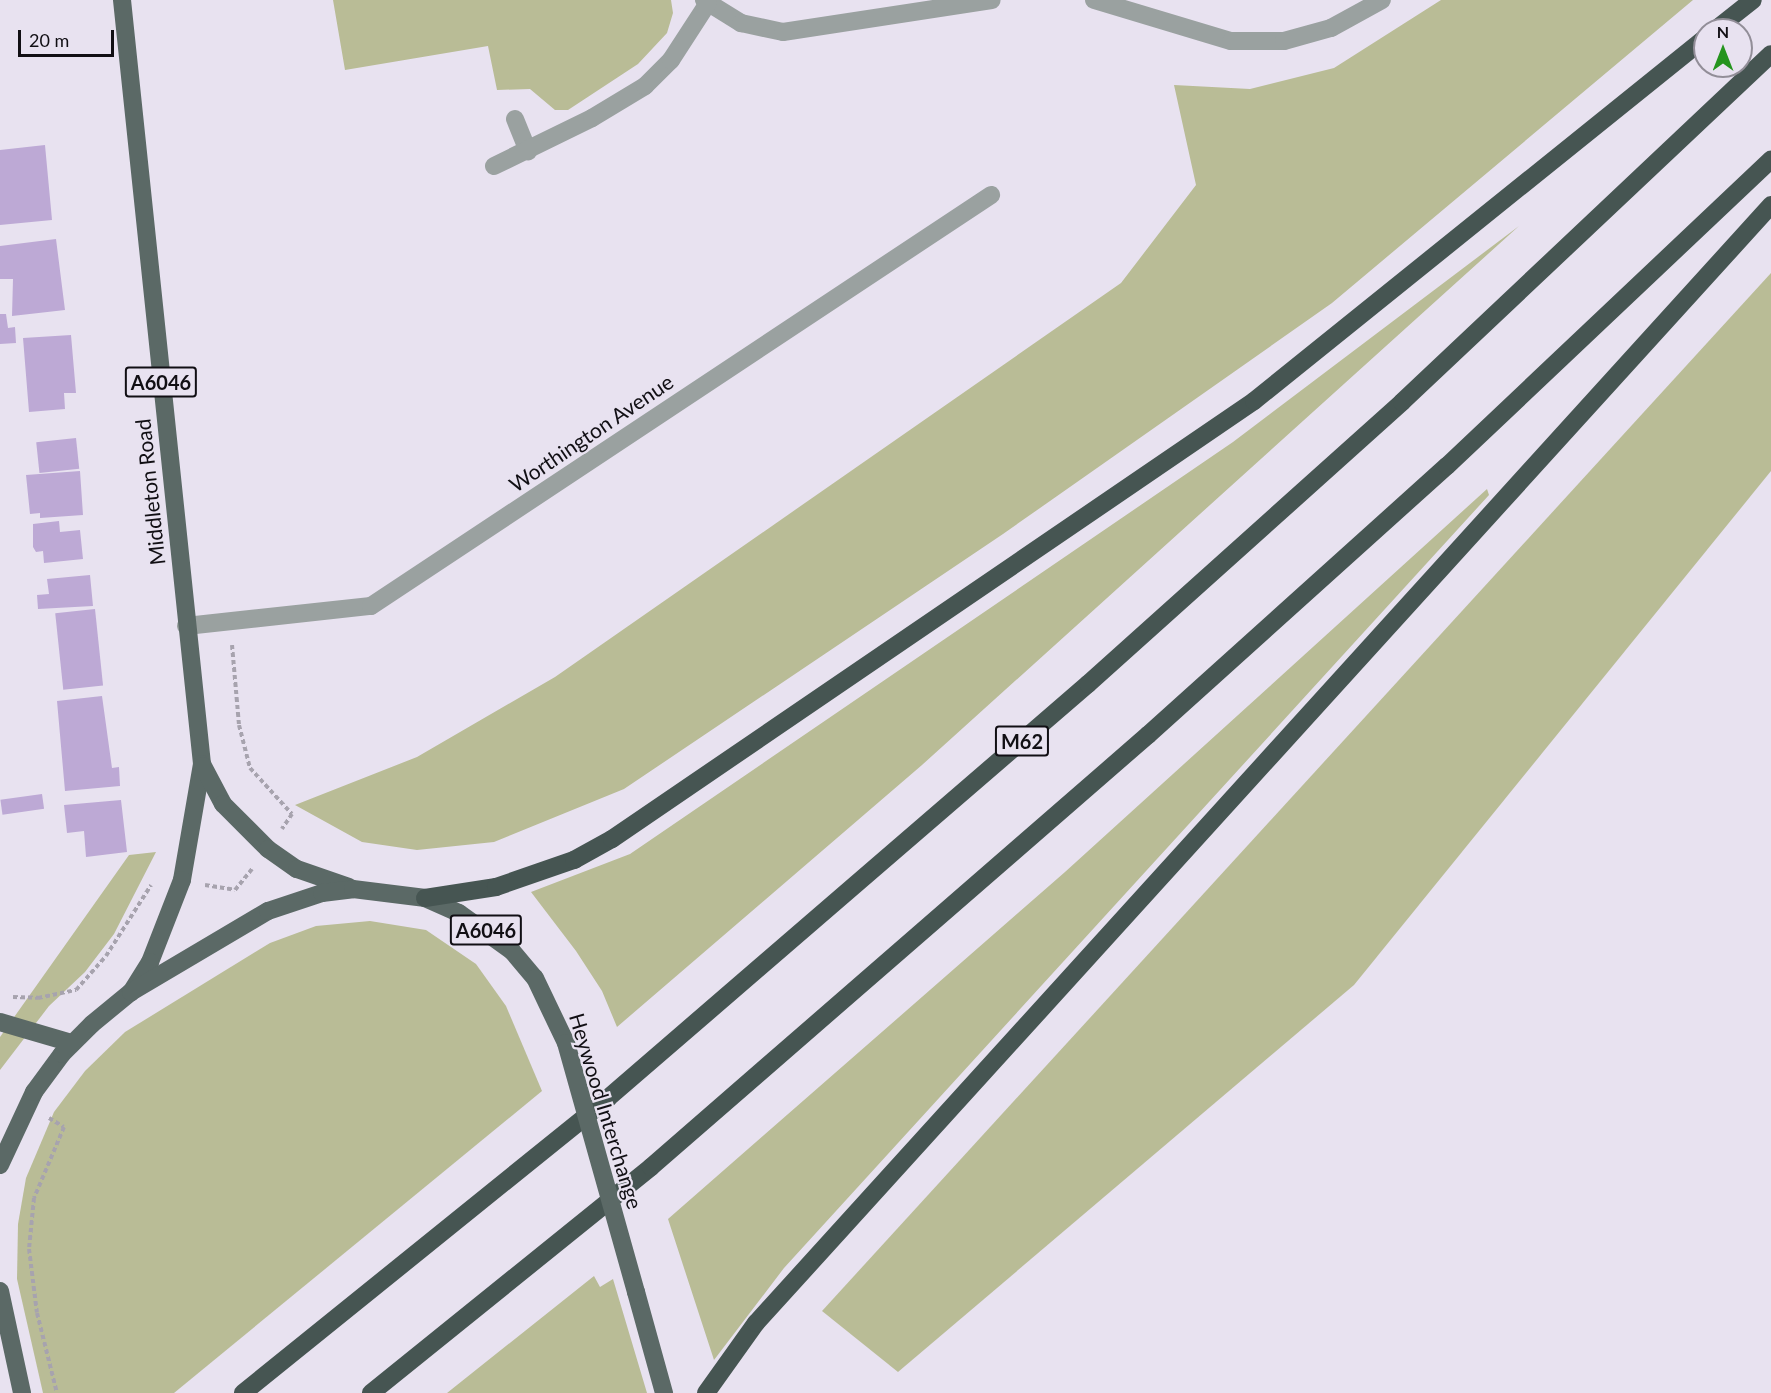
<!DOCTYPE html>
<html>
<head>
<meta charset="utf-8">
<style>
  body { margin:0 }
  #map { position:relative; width:1771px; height:1393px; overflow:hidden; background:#e8e2f0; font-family:Lato,sans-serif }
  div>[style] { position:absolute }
  .green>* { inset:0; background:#b9bc96 }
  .building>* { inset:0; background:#bda9d5; transform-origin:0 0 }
  .path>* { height:4px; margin-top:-2px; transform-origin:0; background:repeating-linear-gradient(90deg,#a7a3ae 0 4.5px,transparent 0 7.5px) }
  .minor>* { height:18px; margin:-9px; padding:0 9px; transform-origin:9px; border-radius:9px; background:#9aa1a0 }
  .major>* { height:18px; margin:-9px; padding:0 9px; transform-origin:9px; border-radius:9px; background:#5b6966 }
  .highway>* { height:18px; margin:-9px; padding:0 9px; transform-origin:9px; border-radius:9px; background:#465552 }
  .major-bridge>* { height:18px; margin:-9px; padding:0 9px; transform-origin:9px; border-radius:9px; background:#5b6966 }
  span { translate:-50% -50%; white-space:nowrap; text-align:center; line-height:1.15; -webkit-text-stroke:4.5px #e8e2f0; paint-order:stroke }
  .shield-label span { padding:2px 4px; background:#e8e2f0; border:2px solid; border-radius:4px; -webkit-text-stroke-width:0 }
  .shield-label { font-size:20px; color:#110f14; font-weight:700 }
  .street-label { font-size:21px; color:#110f14 }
  .north { position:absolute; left:1693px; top:18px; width:60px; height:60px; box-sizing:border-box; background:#e8e2f0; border:2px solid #928e98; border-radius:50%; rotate:0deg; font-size:16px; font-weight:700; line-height:24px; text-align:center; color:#110f14 }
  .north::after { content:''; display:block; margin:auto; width:21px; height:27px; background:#25941e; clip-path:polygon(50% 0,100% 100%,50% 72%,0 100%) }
  .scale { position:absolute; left:18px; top:30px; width:96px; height:27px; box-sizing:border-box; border:3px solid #110f14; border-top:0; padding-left:8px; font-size:18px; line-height:21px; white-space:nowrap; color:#110f14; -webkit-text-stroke:4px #e8e2f0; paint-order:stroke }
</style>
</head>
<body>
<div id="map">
  <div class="green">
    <i style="clip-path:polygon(333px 0,671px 0,673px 13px,667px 33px,638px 64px,568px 110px,555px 110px,530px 89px,497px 90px,488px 46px,345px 70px)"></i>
    <i style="clip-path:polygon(1441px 0,1693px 0,1332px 303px,1003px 534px,624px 789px,494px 842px,417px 850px,362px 842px,295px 805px,417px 757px,555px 677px,1121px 283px,1196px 185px,1174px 85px,1250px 89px,1334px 68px)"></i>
    <i style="clip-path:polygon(1519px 226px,922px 765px,617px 1027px,602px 991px,576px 951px,531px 892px,630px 854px,1233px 442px)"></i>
    <i style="clip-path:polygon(1771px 273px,1771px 471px,1354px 985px,898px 1372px,822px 1311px)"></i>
    <i style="clip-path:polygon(1487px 489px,1489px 495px,784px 1268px,714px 1360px,668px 1219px,1065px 872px)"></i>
    <i style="clip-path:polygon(156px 852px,114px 934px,85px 972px,49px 1006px,0 1070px,0 1037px,129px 855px)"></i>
    <i style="clip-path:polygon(370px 921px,426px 930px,476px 964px,506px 1006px,542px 1091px,174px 1393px,43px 1393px,17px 1279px,18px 1224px,26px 1178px,54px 1112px,85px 1071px,125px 1032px,270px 943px,316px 926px)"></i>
    <i style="clip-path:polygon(594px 1276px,600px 1287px,613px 1279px,647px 1393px,447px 1393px)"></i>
  </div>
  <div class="building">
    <i style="clip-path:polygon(45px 145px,52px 220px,0 225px,0 150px)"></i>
    <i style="clip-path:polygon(56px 239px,65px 310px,12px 316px,13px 279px,0 279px,0 246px)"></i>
    <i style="clip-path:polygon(0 314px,6px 314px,8px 328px,15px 327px,16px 343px,0 344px)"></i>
    <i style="clip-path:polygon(71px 335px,76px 393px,64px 393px,65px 409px,29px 412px,23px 338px)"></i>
    <i style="left:76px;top:438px;width:31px;height:40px;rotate:84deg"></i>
    <i style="clip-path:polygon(80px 471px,83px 515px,40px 518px,40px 513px,30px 514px,26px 475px)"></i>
    <i style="clip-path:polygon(59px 521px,60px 532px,80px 530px,83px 559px,44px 563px,43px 551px,36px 552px,33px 547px,33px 524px)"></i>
    <i style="clip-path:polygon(90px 575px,93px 606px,38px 609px,37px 595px,49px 594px,47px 579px)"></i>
    <i style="left:95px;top:609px;width:77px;height:40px;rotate:84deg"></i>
    <i style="clip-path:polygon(102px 696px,112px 768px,119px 767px,120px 786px,65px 791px,57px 701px)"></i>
    <i style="left:42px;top:794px;width:15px;height:42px;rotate:82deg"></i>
    <i style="clip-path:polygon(121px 800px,127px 852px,86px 857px,84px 831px,67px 833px,64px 805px)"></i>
  </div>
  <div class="path">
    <i style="left:232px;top:645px;width:80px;rotate:85deg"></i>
    <i style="left:239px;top:725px;width:44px;rotate:75.7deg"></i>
    <i style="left:250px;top:768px;width:62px;rotate:47.6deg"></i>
    <i style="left:292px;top:814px;width:18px;rotate:124deg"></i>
    <i style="left:205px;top:885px;width:30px;rotate:9deg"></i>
    <i style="left:235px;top:890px;width:27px;rotate:-51deg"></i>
    <i style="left:13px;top:997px;width:25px;rotate:2deg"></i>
    <i style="left:38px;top:998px;width:39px;rotate:-12deg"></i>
    <i style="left:76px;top:990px;width:45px;rotate:-48.6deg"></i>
    <i style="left:106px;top:956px;width:84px;rotate:-57.6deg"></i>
    <i style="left:49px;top:1118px;width:17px;rotate:31deg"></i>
    <i style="left:64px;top:1127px;width:77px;rotate:112.9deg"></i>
    <i style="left:34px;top:1198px;width:51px;rotate:95.6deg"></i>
    <i style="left:29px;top:1249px;width:64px;rotate:82.9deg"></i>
    <i style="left:37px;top:1313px;width:82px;rotate:76deg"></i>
  </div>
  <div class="minor">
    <i style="left:704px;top:0;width:44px;rotate:31.9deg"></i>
    <i style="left:741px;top:23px;width:43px;rotate:12.1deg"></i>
    <i style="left:783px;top:32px;width:211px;rotate:-8.7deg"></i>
    <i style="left:1094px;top:0;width:143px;rotate:16.7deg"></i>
    <i style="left:1231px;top:41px;width:53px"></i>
    <i style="left:1284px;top:41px;width:49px;rotate:-15.5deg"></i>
    <i style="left:1331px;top:28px;width:58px;rotate:-28.8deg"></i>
    <i style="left:515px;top:119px;width:35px;rotate:68deg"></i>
    <i style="left:494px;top:166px;width:109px;rotate:-26.1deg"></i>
    <i style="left:592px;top:118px;width:62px;rotate:-31.1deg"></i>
    <i style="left:645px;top:86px;width:37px;rotate:-45deg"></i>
    <i style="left:671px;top:60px;width:68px;rotate:-57deg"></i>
    <i style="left:186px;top:626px;width:186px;rotate:-6.2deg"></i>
    <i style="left:371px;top:606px;width:744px;rotate:-33.54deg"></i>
  </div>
  <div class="major">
    <i style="left:122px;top:0;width:768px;rotate:84.02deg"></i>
    <i style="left:202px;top:764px;width:118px;rotate:99.8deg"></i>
    <i style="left:182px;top:880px;width:88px;rotate:111.3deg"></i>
    <i style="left:150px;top:962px;width:36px;rotate:122deg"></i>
    <i style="left:203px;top:766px;width:43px;rotate:62.2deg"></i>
    <i style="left:223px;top:804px;width:64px;rotate:45deg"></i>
    <i style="left:268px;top:849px;width:35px;rotate:35deg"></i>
    <i style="left:297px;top:869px;width:55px;rotate:19.1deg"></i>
    <i style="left:0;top:1022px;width:75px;rotate:16.3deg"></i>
    <i style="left:0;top:1165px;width:81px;rotate:-65deg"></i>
    <i style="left:34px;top:1092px;width:47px;rotate:-53.6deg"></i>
    <i style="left:62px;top:1054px;width:42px;rotate:-45deg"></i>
    <i style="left:92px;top:1024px;width:50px;rotate:-39.4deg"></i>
    <i style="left:131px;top:992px;width:159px;rotate:-30.6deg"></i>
    <i style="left:268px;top:911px;width:57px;rotate:-18.4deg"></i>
    <i style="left:322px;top:893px;width:31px;rotate:-7deg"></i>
    <i style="left:353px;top:889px;width:73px;rotate:7.1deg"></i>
    <i style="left:425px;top:898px;width:37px;rotate:24deg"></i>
    <i style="left:459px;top:913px;width:65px;rotate:35.6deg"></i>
    <i style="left:512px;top:951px;width:35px;rotate:50deg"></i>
    <i style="left:535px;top:978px;width:72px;rotate:64.5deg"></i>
    <i style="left:0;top:1291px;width:104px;rotate:77.8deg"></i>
    <i style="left:636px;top:1292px;width:105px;rotate:74.5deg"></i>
  </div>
  <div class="highway">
    <i style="left:1715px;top:30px;width:48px;rotate:-38.3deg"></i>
    <i style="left:425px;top:898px;width:72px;rotate:-8.8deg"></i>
    <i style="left:496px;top:887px;width:83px;rotate:-19.1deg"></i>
    <i style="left:574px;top:860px;width:43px;rotate:-28.9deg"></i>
    <i style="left:612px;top:839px;width:777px;rotate:-34.3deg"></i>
    <i style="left:1254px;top:401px;width:579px;rotate:-38.83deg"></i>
    <i style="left:243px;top:1393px;width:469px;rotate:-38.9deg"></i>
    <i style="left:608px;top:1098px;width:634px;rotate:-40.78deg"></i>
    <i style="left:1088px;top:684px;width:422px;rotate:-41.9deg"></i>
    <i style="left:1402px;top:402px;width:507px;rotate:-43.32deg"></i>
    <i style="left:371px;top:1393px;width:360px;rotate:-38.9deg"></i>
    <i style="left:651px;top:1167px;width:659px;rotate:-41deg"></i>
    <i style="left:1148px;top:735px;width:402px;rotate:-42deg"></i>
    <i style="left:1447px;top:466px;width:446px;rotate:-43.4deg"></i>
    <i style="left:706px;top:1393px;width:86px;rotate:-54.5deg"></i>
    <i style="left:756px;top:1323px;width:1510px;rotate:-47.76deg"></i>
  </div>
  <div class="major-bridge">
    <i style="left:566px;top:1043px;width:259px;rotate:74.3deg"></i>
  </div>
  <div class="shield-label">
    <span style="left:161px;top:382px">A6046</span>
    <span style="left:1022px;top:741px">M62</span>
    <span style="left:486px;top:930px">A6046</span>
  </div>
  <div class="street-label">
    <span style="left:591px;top:433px;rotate:-34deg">Worthington Avenue</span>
    <span style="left:150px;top:492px;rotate:-96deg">Middleton Road</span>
    <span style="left:606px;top:1111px;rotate:73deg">Heywood Interchange</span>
  </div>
  <div class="north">N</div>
  <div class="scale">20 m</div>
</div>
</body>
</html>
